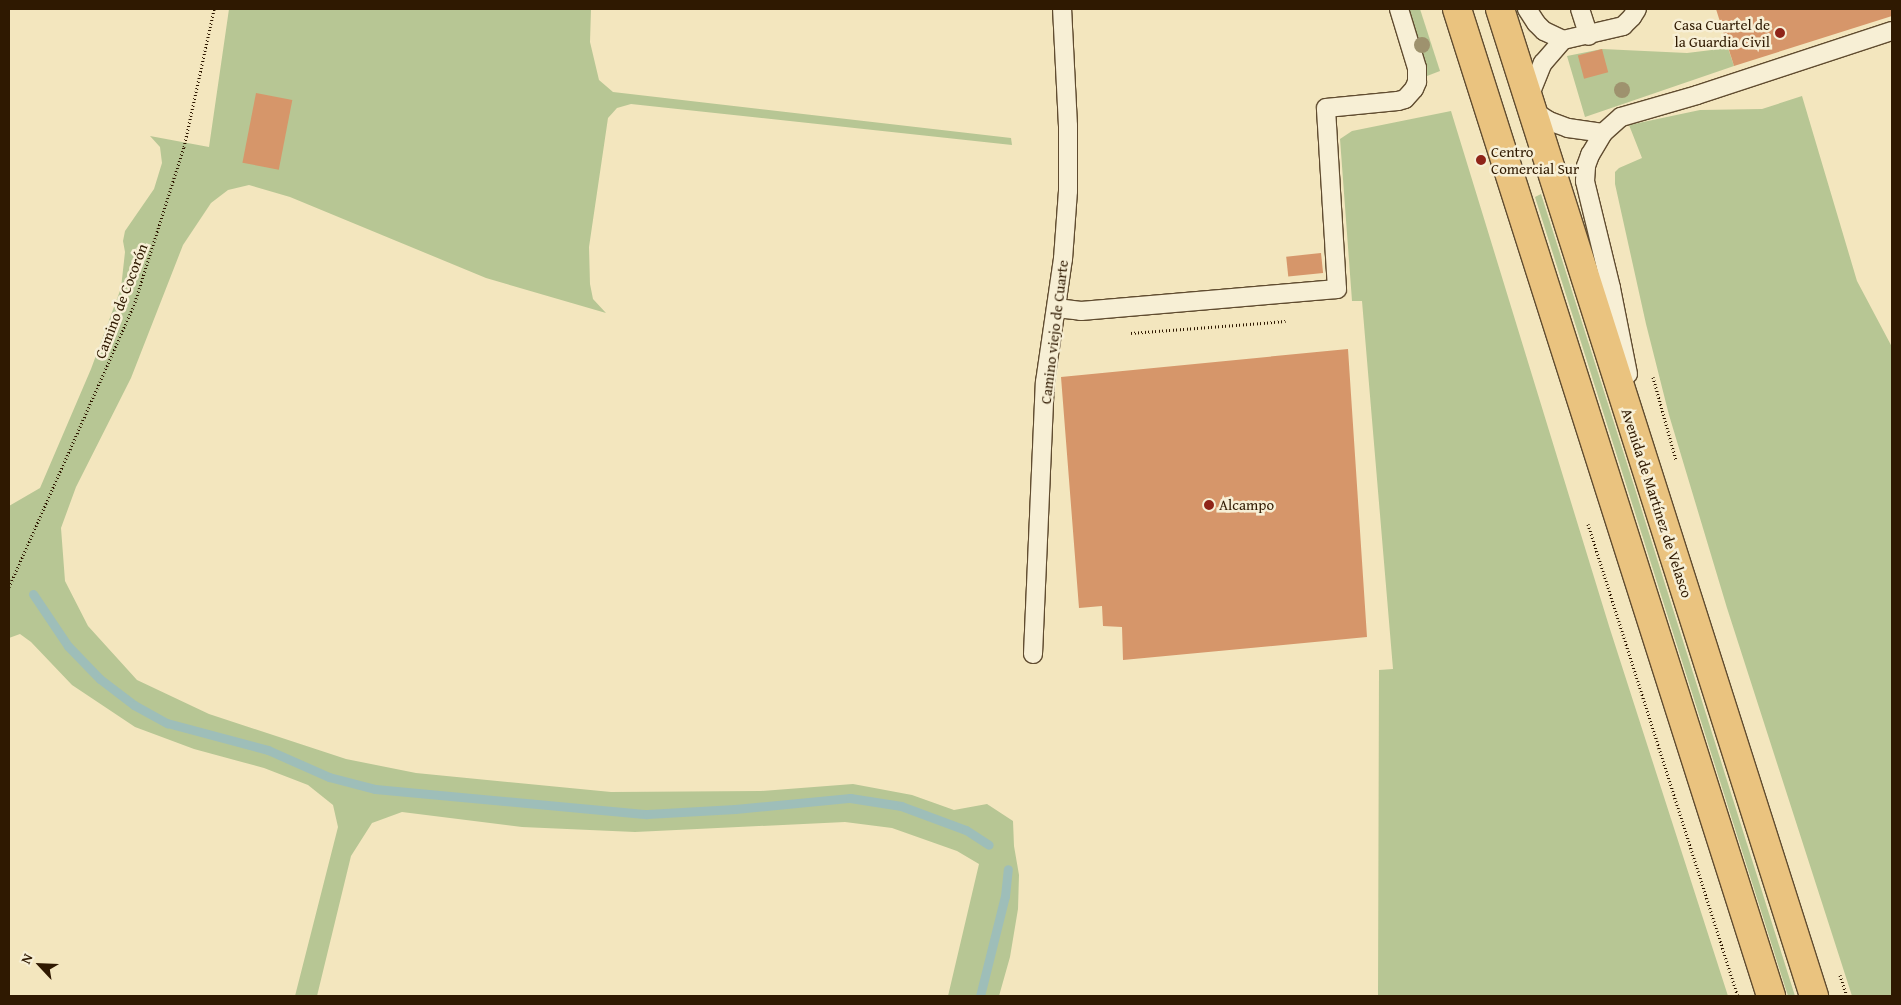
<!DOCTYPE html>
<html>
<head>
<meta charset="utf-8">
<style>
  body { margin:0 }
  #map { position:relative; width:1901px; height:1005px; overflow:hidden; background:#f3e6be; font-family:"Gentium Book Plus",serif }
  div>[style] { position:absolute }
  .green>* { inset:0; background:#b7c694 }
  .stream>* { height:9px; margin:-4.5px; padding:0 4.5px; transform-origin:4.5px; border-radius:4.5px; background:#9ebeb9 }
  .building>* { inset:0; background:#d6966a; transform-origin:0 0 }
  .path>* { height:3px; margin-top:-1.5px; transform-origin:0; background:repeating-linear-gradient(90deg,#2f1901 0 1px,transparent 0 3.5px) }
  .roads { filter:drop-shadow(1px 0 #604c30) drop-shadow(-1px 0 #604c30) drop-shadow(0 1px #604c30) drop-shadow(0 -1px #604c30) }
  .service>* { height:18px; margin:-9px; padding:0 9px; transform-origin:9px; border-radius:9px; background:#f7efd5 }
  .trunk>* { height:28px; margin:-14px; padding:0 14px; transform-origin:14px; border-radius:14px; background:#eac37f }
  .trees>* { width:16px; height:16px; margin:-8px; border-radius:50%; background:#9e926e }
  .dots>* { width:14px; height:14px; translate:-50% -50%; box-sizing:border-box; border:2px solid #f7efd5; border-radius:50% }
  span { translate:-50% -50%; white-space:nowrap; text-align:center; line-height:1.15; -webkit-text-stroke:5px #f7efd5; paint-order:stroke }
  .poi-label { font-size:15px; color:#2f1901 }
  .right { translate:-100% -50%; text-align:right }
  .left { translate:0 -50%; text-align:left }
  .street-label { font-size:15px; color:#2f1901 }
  .frame { position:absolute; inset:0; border:10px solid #2f1901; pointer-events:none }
  .north { position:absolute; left:15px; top:940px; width:50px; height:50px; -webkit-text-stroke:4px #f7efd5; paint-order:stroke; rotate:295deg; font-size:14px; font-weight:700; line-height:20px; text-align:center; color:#2f1901 }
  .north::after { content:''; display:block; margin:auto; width:18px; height:22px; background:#2f1901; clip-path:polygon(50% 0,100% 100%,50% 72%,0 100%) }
</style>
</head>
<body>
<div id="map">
  <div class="green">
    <i style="clip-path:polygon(229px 9px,591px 9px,590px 42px,599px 80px,613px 92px,1011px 138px,1012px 145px,631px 104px,617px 108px,608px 118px,589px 247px,590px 284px,593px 299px,606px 313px,486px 278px,290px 197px,249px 185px,228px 190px,211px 203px,183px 245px,131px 378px,76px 487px,61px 528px,65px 581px,88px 626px,137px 680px,209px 714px,346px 759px,416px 773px,611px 792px,761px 791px,853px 784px,912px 795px,954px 810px,987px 804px,1013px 821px,1014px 846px,1019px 875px,1018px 909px,1010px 957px,999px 996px,948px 996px,979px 864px,957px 851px,892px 828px,845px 822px,635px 832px,522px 827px,402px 812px,372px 823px,351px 856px,317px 996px,295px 996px,338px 827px,333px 805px,308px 785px,264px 768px,194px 749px,135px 727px,72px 685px,31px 642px,20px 634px,9px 638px,9px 506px,40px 488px,91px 369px,121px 288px,125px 252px,123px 241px,125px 231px,154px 189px,162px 163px,160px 147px,150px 136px,209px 147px)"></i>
    <i style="clip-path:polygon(1407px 9px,1420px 9px,1440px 71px,1427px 76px)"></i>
    <i style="clip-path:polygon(1728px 48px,1734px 66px,1585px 117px,1567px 56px,1602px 49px,1687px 53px)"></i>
    <i style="clip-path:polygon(1802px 96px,1857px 281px,1892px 347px,1892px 996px,1852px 996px,1727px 608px,1669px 415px,1646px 324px,1615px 184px,1615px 172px,1619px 168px,1642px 158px,1629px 125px,1700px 110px,1762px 109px)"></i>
    <i style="clip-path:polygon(1451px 111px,1609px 626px,1728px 996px,1378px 996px,1379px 670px,1393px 669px,1362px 301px,1352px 301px,1340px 139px,1352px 131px)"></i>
    <i style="clip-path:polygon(1541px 194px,1630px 473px,1795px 996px,1788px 996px,1535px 197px)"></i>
  </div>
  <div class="stream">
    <i style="left:33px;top:594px;width:63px;rotate:56.1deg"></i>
    <i style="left:68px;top:646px;width:46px;rotate:45.9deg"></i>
    <i style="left:100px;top:679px;width:43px;rotate:37.4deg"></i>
    <i style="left:134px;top:705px;width:38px;rotate:29deg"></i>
    <i style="left:167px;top:723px;width:105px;rotate:15deg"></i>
    <i style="left:268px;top:750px;width:67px;rotate:23.9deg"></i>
    <i style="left:329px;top:777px;width:48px;rotate:14.6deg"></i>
    <i style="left:375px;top:789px;width:273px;rotate:5.3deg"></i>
    <i style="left:647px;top:814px;width:88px;rotate:-3.3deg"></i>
    <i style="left:735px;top:809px;width:116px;rotate:-5.5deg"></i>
    <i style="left:850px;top:798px;width:52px;rotate:8.9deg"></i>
    <i style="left:901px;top:806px;width:69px;rotate:20.3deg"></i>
    <i style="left:966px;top:830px;width:27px;rotate:33deg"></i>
    <i style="left:980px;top:996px;width:103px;rotate:-76deg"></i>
    <i style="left:1005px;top:896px;width:27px;rotate:-84deg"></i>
  </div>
  <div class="building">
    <i style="clip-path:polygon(1716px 9px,1892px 9px,1892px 16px,1734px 66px)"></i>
    <i style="left:1602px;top:49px;width:24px;height:25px;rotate:75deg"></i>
    <i style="left:256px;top:93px;width:37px;height:71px;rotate:11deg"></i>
    <i style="left:1321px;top:253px;width:20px;height:35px;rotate:84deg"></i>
    <i style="clip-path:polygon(1348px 349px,1367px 637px,1123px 660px,1122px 627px,1103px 626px,1102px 606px,1079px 608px,1061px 377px)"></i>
  </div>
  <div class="path">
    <i style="left:1131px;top:333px;width:155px;rotate:-4.4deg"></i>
    <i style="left:1653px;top:377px;width:86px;rotate:74.5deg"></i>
    <i style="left:1588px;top:524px;width:495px;rotate:72.4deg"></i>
    <i style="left:9px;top:587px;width:312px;rotate:-66.1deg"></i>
    <i style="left:135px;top:302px;width:163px;rotate:-72.5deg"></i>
    <i style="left:184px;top:147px;width:141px;rotate:-77.7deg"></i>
    <i style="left:1840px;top:975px;width:22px;rotate:72deg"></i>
  </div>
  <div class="roads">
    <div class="service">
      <i style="left:1527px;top:9px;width:17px;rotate:57deg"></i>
      <i style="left:1536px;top:23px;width:11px;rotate:45deg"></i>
      <i style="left:1544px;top:31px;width:21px;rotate:25deg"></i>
      <i style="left:1563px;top:40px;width:62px;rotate:-13.1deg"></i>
      <i style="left:1623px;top:26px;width:13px;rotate:-45deg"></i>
      <i style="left:1632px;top:17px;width:9px;rotate:-58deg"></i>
      <i style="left:1580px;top:9px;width:28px;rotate:72deg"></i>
      <i style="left:1529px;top:97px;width:37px;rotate:-68deg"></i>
      <i style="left:1543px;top:63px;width:30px;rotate:-49deg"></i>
      <i style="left:1532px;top:110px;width:20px;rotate:33deg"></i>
      <i style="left:1549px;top:121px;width:20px;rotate:20deg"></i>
      <i style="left:1568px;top:128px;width:35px;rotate:8deg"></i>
      <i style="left:1057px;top:308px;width:24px;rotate:7deg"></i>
      <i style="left:1081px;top:311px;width:257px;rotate:-4.9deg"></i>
      <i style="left:1337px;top:289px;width:181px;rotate:-93.5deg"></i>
      <i style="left:1326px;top:108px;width:72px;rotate:-5.6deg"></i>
      <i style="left:1398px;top:101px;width:7px;rotate:-16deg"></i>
      <i style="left:1405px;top:99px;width:13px;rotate:-48deg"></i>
      <i style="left:1414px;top:89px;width:8px;rotate:-67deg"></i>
      <i style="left:1417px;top:82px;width:14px;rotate:-90deg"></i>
      <i style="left:1417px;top:68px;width:62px;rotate:-107deg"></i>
      <i style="left:1628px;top:374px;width:88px;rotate:-101.2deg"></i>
      <i style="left:1611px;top:288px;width:110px;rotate:-103.7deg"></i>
      <i style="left:1585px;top:181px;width:15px;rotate:-86deg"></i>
      <i style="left:1586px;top:166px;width:12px;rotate:-70deg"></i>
      <i style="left:1590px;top:155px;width:26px;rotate:-59deg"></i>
      <i style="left:1603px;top:133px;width:24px;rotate:-42deg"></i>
      <i style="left:1621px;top:117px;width:79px;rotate:-16.1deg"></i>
      <i style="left:1697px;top:95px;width:205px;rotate:-18.2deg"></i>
      <i style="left:1033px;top:654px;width:272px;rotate:-87.5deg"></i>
      <i style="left:1045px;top:382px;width:124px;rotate:-81.7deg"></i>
      <i style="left:1063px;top:259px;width:68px;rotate:-85.8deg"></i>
      <i style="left:1068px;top:191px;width:65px;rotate:-90deg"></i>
      <i style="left:1068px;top:126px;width:117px;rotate:-92.9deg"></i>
    </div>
    <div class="trunk">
      <i style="left:1457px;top:9px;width:1036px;rotate:72.35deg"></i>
      <i style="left:1500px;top:9px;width:1036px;rotate:72.35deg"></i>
    </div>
  </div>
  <div class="trees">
    <i style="left:1422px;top:45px"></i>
    <i style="left:1622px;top:90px"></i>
  </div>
  <div class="dots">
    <i style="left:1780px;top:33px;background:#8f2418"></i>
    <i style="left:1481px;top:160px;background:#8f2418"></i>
    <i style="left:1209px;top:505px;background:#8f2418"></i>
  </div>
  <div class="poi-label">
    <span class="right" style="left:1770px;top:33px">Casa Cuartel de<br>la Guardia Civil</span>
    <span class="left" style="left:1491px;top:160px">Centro<br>Comercial Sur</span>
    <span class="left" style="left:1219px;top:505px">Alcampo</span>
  </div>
  <div class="street-label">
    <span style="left:121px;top:301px;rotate:-69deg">Camino de Cocorón</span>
    <span style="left:1054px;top:332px;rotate:-83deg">Camino viejo de Cuarte</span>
    <span style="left:1657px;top:503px;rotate:72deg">Avenida de Martínez de Velasco</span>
  </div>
  <div class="frame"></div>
  <div class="north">N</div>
</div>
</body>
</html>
